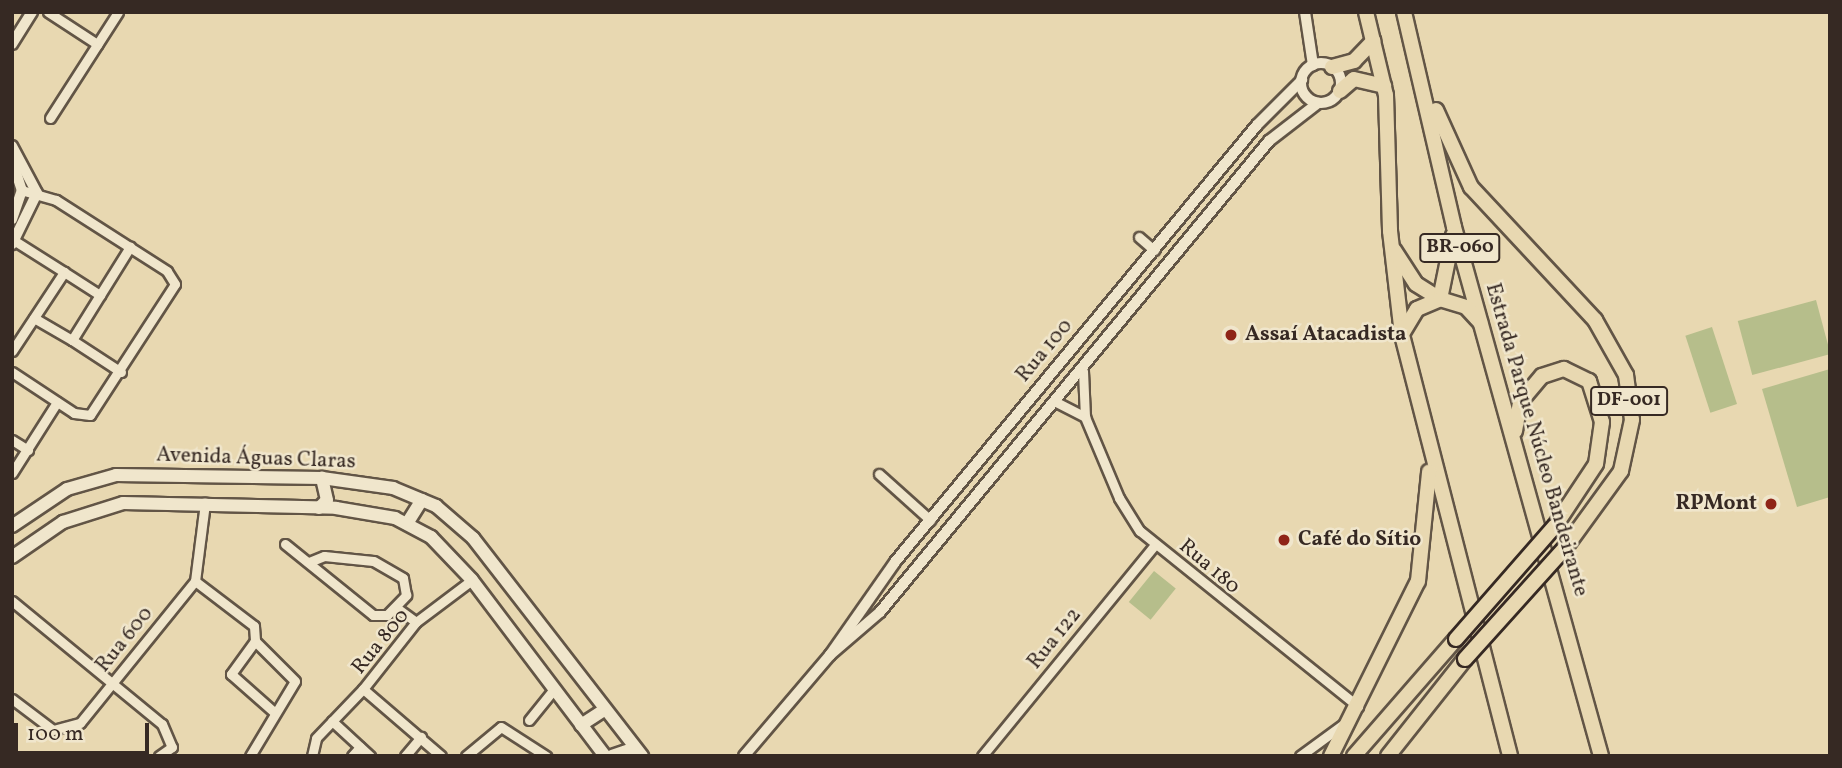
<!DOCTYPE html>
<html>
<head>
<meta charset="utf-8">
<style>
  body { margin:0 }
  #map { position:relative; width:1842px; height:768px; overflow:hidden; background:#e8d8b1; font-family:Vollkorn,serif }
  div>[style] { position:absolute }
  .green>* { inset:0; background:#b6be8b; transform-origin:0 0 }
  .roads { filter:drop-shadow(2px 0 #625546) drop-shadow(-2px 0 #625546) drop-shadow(0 2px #625546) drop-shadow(0 -2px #625546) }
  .minor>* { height:9px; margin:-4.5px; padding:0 4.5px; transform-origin:4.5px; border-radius:4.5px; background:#f0e6cc }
  .tertiary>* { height:10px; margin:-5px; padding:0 5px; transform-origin:5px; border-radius:5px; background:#f0e6cc }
  .tertiary>.ring { margin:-5px; padding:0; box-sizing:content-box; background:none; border:10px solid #f0e6cc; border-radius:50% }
  .secondary>* { height:12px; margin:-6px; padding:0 6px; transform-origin:6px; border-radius:6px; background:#f0e6cc }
  .trunk>* { height:14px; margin:-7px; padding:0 7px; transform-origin:7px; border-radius:7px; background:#e8d8b1 }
  .bridges { filter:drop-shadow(2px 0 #362923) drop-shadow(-2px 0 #362923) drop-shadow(0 2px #362923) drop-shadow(0 -2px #362923) }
  .trunk-bridge>* { height:14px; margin:-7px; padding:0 7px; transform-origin:7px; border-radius:7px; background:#e8d8b1 }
  .dots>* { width:19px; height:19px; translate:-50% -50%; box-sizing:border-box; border:4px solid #f0e6cc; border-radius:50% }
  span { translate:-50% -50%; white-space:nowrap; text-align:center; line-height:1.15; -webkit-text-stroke:5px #f0e6cc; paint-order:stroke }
  .shield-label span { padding:2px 5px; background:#f0e6cc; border:2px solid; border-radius:5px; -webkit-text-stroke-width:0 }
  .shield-label { font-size:19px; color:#362923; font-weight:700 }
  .poi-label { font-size:21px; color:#362923; font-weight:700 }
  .left { translate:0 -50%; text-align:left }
  .right { translate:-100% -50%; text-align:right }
  .street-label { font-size:21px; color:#362923 }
  .frame { position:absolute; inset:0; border:14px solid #362923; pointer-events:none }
  .scale { position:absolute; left:14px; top:723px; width:135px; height:32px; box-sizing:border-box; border:4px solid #362923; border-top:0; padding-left:9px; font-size:21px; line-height:24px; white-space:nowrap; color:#362923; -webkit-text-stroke:5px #f0e6cc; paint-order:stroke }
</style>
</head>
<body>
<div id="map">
  <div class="green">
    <i style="left:1816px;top:300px;width:56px;height:81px;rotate:75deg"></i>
    <i style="left:1712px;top:327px;width:81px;height:28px;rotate:72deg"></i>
    <i style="clip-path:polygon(1830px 369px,1830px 497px,1797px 507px,1762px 389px)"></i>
    <i style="left:1154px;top:571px;width:28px;height:40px;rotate:39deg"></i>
  </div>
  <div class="roads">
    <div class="minor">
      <i style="left:48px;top:12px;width:59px;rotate:33.1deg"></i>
      <i style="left:50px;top:118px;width:126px;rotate:-57.3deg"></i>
      <i style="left:1139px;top:237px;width:20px;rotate:41deg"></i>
      <i style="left:64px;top:272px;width:43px;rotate:32.6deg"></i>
      <i style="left:34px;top:318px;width:44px;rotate:30.1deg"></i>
      <i style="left:12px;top:351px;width:95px;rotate:-56.6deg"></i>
      <i style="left:64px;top:272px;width:58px;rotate:-147.7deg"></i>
      <i style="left:1083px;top:371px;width:46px;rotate:87.5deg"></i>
      <i style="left:1085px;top:417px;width:88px;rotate:67.2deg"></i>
      <i style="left:1119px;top:498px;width:39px;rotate:58deg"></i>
      <i style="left:1140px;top:531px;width:280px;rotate:38.8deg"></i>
      <i style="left:12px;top:372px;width:74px;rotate:33.5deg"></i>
      <i style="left:74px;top:413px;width:16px;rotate:7deg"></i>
      <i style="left:90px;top:415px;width:156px;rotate:-57deg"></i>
      <i style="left:175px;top:284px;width:15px;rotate:-122deg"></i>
      <i style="left:167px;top:271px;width:132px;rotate:-147.4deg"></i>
      <i style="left:56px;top:200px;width:35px;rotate:-164deg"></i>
      <i style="left:121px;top:372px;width:59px;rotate:-146.9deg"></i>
      <i style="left:72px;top:340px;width:110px;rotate:-58.1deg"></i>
      <i style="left:1056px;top:402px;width:33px;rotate:27deg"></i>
      <i style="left:12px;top:440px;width:19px;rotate:32deg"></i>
      <i style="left:12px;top:473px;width:84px;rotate:-57.6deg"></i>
      <i style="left:879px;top:474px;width:69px;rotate:42deg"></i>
      <i style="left:285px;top:544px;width:113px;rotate:38.9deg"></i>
      <i style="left:373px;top:615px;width:14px"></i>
      <i style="left:387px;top:615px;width:28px;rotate:-46deg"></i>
      <i style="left:406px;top:595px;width:17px;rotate:-100deg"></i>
      <i style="left:403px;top:578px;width:34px;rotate:-150deg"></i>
      <i style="left:373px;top:561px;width:49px;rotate:-174.2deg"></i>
      <i style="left:324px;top:556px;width:16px;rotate:158deg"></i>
      <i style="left:195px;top:581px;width:74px;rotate:37.3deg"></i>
      <i style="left:254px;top:626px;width:15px;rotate:86deg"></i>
      <i style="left:255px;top:641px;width:41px;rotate:126deg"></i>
      <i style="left:231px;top:674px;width:56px;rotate:41.4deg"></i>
      <i style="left:12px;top:601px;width:194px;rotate:39.4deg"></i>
      <i style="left:162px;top:724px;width:25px;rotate:67deg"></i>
      <i style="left:172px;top:747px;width:16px;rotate:145deg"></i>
      <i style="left:398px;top:609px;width:22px;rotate:36deg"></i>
      <i style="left:12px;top:699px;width:51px;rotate:37.1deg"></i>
      <i style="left:53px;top:730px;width:28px;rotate:-15deg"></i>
      <i style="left:80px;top:723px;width:183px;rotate:-51deg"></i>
      <i style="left:195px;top:581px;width:79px;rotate:-82.7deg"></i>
      <i style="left:529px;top:720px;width:40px;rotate:-51deg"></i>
      <i style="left:332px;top:721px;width:52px;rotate:42.6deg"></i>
      <i style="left:250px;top:756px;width:87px;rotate:-59deg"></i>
      <i style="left:295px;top:681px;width:57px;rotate:-135deg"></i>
      <i style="left:312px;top:756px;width:18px;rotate:-77deg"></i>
      <i style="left:316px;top:738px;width:68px;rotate:-46.2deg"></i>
      <i style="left:352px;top:756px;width:12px;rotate:-48deg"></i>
      <i style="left:405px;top:756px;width:25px;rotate:-50deg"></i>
      <i style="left:441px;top:756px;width:103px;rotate:-139.3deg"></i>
      <i style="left:363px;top:689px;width:85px;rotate:-51.7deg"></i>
      <i style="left:416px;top:622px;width:70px;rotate:-36.9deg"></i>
      <i style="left:466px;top:756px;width:45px;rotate:-39.6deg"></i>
      <i style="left:501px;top:727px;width:54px;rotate:32.8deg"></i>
      <i style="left:982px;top:756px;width:273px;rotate:-50.7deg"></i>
      <i style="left:1300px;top:756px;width:56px;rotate:-36.3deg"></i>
    </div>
    <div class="tertiary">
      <i style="left:1305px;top:12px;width:54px;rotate:81.4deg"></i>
      <i style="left:12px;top:44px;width:38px;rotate:-58deg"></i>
      <i class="ring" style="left:1301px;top:63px;width:30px;height:30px"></i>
      <i style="left:12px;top:146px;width:53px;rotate:62deg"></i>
      <i style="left:37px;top:193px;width:57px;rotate:116.1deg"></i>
      <i style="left:12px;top:160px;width:32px;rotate:72deg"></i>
      <i style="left:22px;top:190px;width:31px;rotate:109deg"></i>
      <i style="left:830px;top:655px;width:66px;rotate:-40.7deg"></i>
      <i style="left:880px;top:612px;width:611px;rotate:-50.45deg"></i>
      <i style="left:1269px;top:141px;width:62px;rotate:-37.8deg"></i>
      <i style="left:744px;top:756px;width:133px;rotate:-49.6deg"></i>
      <i style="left:830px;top:655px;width:113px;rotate:-55deg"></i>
      <i style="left:895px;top:562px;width:567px;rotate:-50.36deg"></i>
      <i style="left:1257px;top:125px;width:64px;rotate:-45deg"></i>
    </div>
    <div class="secondary">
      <i style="left:319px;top:508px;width:11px;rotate:-45deg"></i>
      <i style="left:327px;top:500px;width:23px;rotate:-103deg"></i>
      <i style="left:408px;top:522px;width:26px;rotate:-58deg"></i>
      <i style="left:12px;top:526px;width:66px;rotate:-33.9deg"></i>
      <i style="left:67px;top:489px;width:51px;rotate:-15.9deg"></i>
      <i style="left:116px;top:475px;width:206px;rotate:0.8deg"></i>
      <i style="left:322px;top:478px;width:72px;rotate:8deg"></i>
      <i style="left:393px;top:488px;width:47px;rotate:22.7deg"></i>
      <i style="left:436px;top:506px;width:49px;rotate:40.9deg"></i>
      <i style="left:473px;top:538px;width:276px;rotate:52.2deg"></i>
      <i style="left:12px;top:557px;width:62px;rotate:-34.5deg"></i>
      <i style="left:63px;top:522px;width:63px;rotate:-17.6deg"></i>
      <i style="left:123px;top:503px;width:213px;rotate:1.3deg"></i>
      <i style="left:336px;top:508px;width:60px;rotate:9.6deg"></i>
      <i style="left:395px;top:518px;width:41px;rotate:27.8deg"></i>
      <i style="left:431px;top:537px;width:59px;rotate:46.4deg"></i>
      <i style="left:472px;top:580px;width:221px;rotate:52.9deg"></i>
      <i style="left:581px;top:725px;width:27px;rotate:-33deg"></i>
      <i style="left:612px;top:756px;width:24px;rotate:-19deg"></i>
    </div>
    <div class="trunk">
      <i style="left:1366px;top:12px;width:85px;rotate:76.5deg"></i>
      <i style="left:1386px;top:95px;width:136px;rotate:88.3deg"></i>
      <i style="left:1390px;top:231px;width:105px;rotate:83.4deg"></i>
      <i style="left:1402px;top:335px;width:435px;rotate:75.6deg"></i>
      <i style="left:1404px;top:12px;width:221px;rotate:76.9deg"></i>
      <i style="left:1454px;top:227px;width:549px;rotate:74.47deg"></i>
      <i style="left:1332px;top:67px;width:23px;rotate:-15deg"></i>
      <i style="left:1354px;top:61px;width:28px;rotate:-46deg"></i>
      <i style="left:1340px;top:91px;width:18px;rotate:-41deg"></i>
      <i style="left:1354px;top:79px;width:31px;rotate:13deg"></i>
      <i style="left:1436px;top:110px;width:85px;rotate:65.6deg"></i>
      <i style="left:1471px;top:187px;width:182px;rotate:47deg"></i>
      <i style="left:1595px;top:320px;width:63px;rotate:60.6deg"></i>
      <i style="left:1626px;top:375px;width:45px;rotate:82.4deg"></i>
      <i style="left:1632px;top:420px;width:52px;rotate:102.2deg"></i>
      <i style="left:1621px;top:471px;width:95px;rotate:126deg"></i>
      <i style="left:1394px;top:250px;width:40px;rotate:57.1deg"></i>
      <i style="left:1416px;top:284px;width:28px;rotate:32deg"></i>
      <i style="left:1440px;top:299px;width:65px;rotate:-78.5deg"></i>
      <i style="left:1402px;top:334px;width:29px;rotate:-59deg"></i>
      <i style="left:1417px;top:309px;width:25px;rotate:-23deg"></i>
      <i style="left:1440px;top:299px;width:27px;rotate:17deg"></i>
      <i style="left:1466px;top:307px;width:21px;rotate:47deg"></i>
      <i style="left:1515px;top:431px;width:29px;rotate:-80deg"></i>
      <i style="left:1520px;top:402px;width:34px;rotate:-50deg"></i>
      <i style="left:1542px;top:376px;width:23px;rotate:-18deg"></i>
      <i style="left:1564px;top:369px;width:28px;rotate:26deg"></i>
      <i style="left:1589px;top:381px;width:43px;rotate:72.4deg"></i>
      <i style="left:1602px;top:422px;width:42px;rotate:98.1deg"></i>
      <i style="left:1596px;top:464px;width:74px;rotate:123.5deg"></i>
      <i style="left:1331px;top:756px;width:195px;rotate:-63.6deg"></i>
      <i style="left:1418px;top:581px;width:110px;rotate:-84.2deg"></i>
      <i style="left:1354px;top:756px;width:155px;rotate:-48.9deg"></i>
      <i style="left:1388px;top:756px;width:124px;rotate:-51.6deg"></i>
    </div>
  </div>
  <div class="bridges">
    <div class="trunk-bridge">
      <i style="left:1456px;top:639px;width:150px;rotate:-48.8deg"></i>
      <i style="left:1465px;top:659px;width:149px;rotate:-48deg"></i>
    </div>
  </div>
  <div class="dots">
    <i style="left:1231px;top:335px;background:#8f2418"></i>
    <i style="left:1771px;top:504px;background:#8f2418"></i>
    <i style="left:1284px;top:540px;background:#8f2418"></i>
  </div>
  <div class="shield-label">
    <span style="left:1460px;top:248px">BR-060</span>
    <span style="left:1629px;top:401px">DF-001</span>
  </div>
  <div class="poi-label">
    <span class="left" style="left:1245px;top:335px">Assaí Atacadista</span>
    <span class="right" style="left:1757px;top:504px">RPMont</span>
    <span class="left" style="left:1298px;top:540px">Café do Sítio</span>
  </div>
  <div class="street-label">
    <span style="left:1045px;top:351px;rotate:-50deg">Rua 100</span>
    <span style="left:1536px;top:440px;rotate:74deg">Estrada Parque Núcleo Bandeirante</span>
    <span style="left:256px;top:459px;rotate:2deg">Avenida Águas Claras</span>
    <span style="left:1209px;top:567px;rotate:40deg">Rua 180</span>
    <span style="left:1055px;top:639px;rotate:-51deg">Rua 122</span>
    <span style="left:125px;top:640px;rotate:-51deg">Rua 600</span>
    <span style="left:381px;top:642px;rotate:-51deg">Rua 800</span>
  </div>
  <div class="frame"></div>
  <div class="scale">100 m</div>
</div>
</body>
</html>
